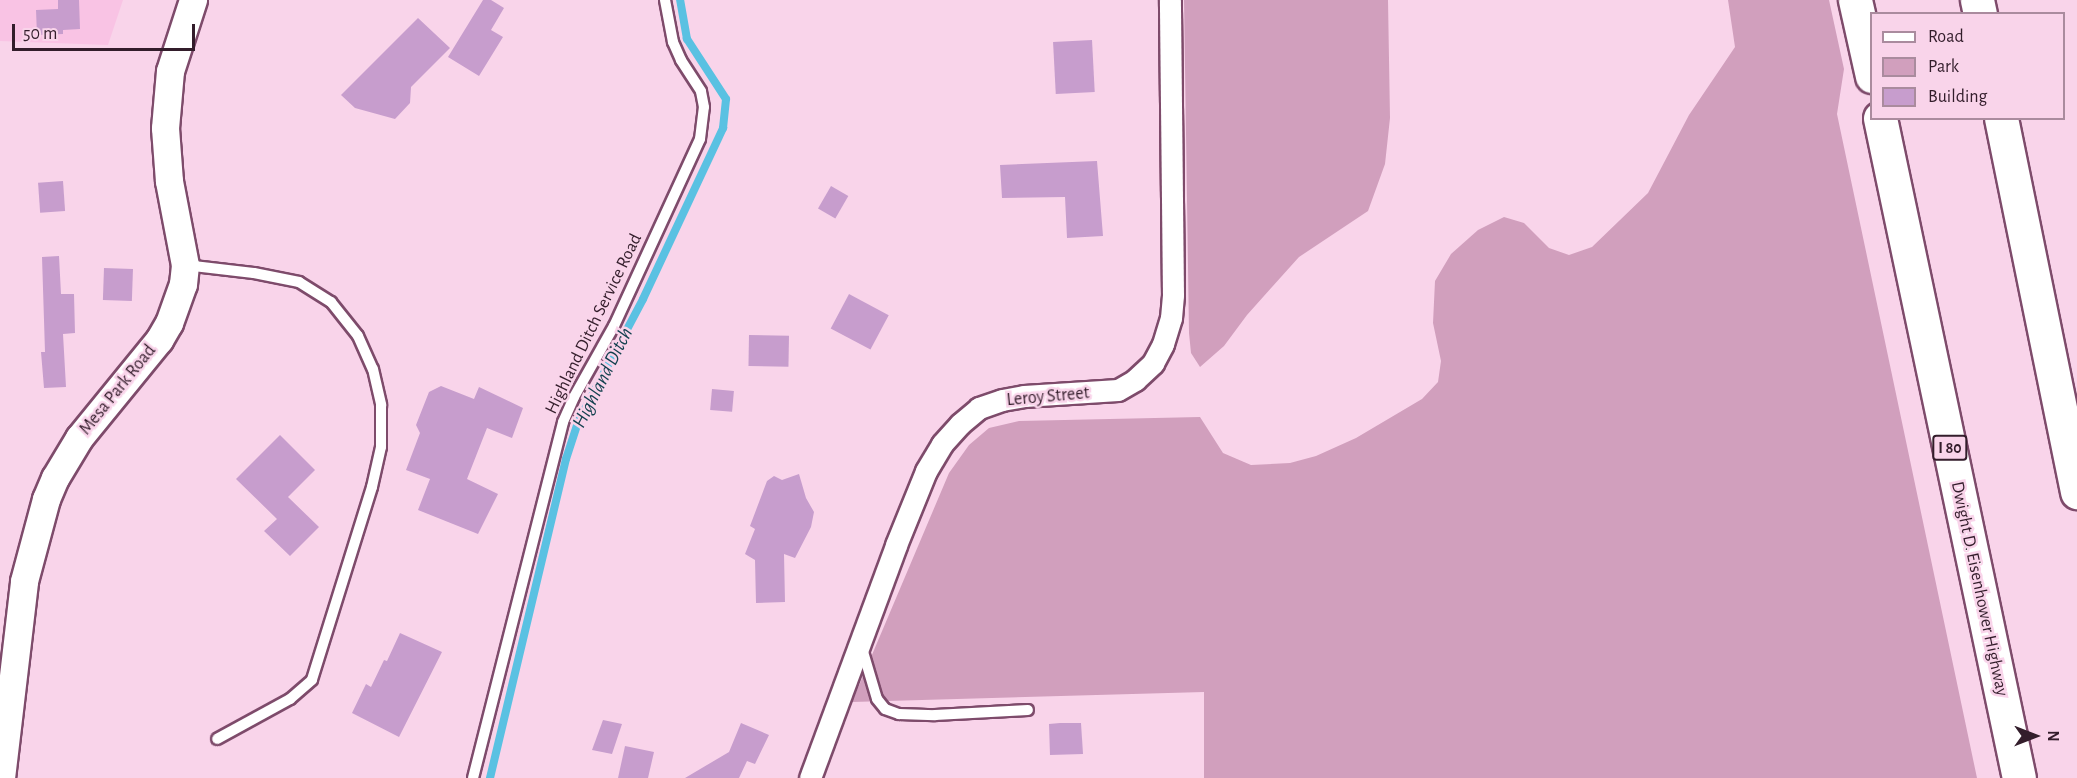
<!DOCTYPE html>
<html>
<head>
<meta charset="utf-8">
<style>
  body { margin:0 }
  #map { position:relative; width:2077px; height:778px; overflow:hidden; background:#f9d4ea; font-family:"Alegreya Sans",sans-serif }
  div>[style] { position:absolute }
  .built>* { inset:0; background:#f9c3e4 }
  .green>* { inset:0; background:#d19fbd }
  .stream>* { height:8px; margin:-4px; padding:0 4px; transform-origin:4px; border-radius:4px; background:#5ac1e2 }
  .building>* { inset:0; background:#c79dcd; transform-origin:0 0 }
  .roads { filter:drop-shadow(2px 0 #7e4b6b) drop-shadow(-2px 0 #7e4b6b) drop-shadow(0 2px #7e4b6b) drop-shadow(0 -2px #7e4b6b) }
  .service>* { height:10px; margin:-5px; padding:0 5px; transform-origin:5px; border-radius:5px; background:#fff }
  .minor>* { height:21px; margin:-10.5px; padding:0 10.5px; transform-origin:10.5px; border-radius:10.5px; background:#fff }
  .tertiary>* { height:27px; margin:-13.5px; padding:0 13.5px; transform-origin:13.5px; border-radius:13.5px; background:#fff }
  .motorway>* { height:33px; margin:-16.5px; padding:0 16.5px; transform-origin:16.5px; border-radius:16.5px; background:#fff }
  span { translate:-50% -50%; white-space:nowrap; text-align:center; line-height:1.15; -webkit-text-stroke:5px #f9d4ea; paint-order:stroke }
  .shield-label span { padding:2px 4px; background:#f9d4ea; border:2px solid; border-radius:4px; -webkit-text-stroke-width:0 }
  .shield-label { font-size:16px; color:#331d2b; font-weight:700 }
  .street-label { font-size:18px; color:#331d2b }
  .water-label { font-size:20px; color:#103f4d; font-style:italic }
  .legend { position:absolute; left:1870px; top:12px; width:195px; height:108px; box-sizing:border-box; background:#f9d4ea; border:2px solid #aa8b9e; margin:0; padding:8px 10px; list-style:none; font-size:18px; color:#331d2b }
  .legend li { display:flex; align-items:center; gap:12px; height:30px }
  .legend b { width:30px; border:2px solid #aa8b9e }
  .north { position:absolute; left:2005px; top:706px; width:60px; height:60px; -webkit-text-stroke:4px #f9d4ea; paint-order:stroke; rotate:90deg; font-size:16px; font-weight:700; line-height:24px; text-align:center; color:#331d2b }
  .north::after { content:''; display:block; margin:auto; width:21px; height:27px; background:#331d2b; clip-path:polygon(50% 0,100% 100%,50% 72%,0 100%) }
  .scale { position:absolute; left:12px; top:24px; width:183px; height:27px; box-sizing:border-box; border:3px solid #331d2b; border-top:0; padding-left:8px; font-size:18px; line-height:21px; white-space:nowrap; color:#331d2b; -webkit-text-stroke:4px #f9d4ea; paint-order:stroke }
</style>
</head>
<body>
<div id="map">
  <div class="built">
    <i style="clip-path:polygon(0 0,123px 0,108px 45px,0 41px)"></i>
  </div>
  <div class="green">
    <i style="clip-path:polygon(1184px 0,1388px 0,1390px 118px,1385px 164px,1368px 211px,1299px 257px,1247px 315px,1224px 346px,1200px 367px,1191px 353px,1189px 333px)"></i>
    <i style="clip-path:polygon(1728px 0,1829px 0,1844px 69px,1837px 114px,1977px 778px,1204px 778px,1204px 692px,852px 702px,949px 473px,969px 445px,989px 428px,1019px 421px,1200px 417px,1223px 453px,1251px 465px,1290px 463px,1316px 456px,1356px 438px,1422px 399px,1438px 382px,1441px 361px,1433px 323px,1435px 281px,1451px 254px,1478px 230px,1504px 217px,1524px 223px,1549px 248px,1569px 255px,1592px 247px,1648px 193px,1689px 115px,1735px 47px)"></i>
  </div>
  <div class="stream">
    <i style="left:490px;top:778px;width:328px;rotate:-76.6deg"></i>
    <i style="left:566px;top:459px;width:39px;rotate:-72deg"></i>
    <i style="left:578px;top:422px;width:139px;rotate:-62.1deg"></i>
    <i style="left:643px;top:299px;width:189px;rotate:-64.9deg"></i>
    <i style="left:723px;top:128px;width:29px;rotate:-84deg"></i>
    <i style="left:726px;top:99px;width:72px;rotate:-123deg"></i>
    <i style="left:687px;top:39px;width:40px;rotate:-100deg"></i>
  </div>
  <div class="building">
    <i style="clip-path:polygon(58px 0,79px 0,80px 29px,63px 30px,63px 34px,37px 35px,36px 10px,58px 9px)"></i>
    <i style="clip-path:polygon(483px 0,491px 0,504px 8px,491px 30px,503px 37px,479px 76px,448px 57px)"></i>
    <i style="clip-path:polygon(418px 18px,450px 48px,411px 87px,410px 103px,395px 119px,355px 108px,341px 95px)"></i>
    <i style="left:1092px;top:40px;width:52px;height:39px;rotate:87deg"></i>
    <i style="clip-path:polygon(1097px 161px,1103px 236px,1067px 238px,1065px 197px,1002px 198px,1000px 165px)"></i>
    <i style="left:63px;top:181px;width:30px;height:25px;rotate:86deg"></i>
    <i style="left:831px;top:186px;width:20px;height:26px;rotate:30deg"></i>
    <i style="clip-path:polygon(59px 256px,61px 294px,74px 294px,75px 333px,63px 334px,66px 387px,44px 388px,41px 352px,45px 352px,42px 257px)"></i>
    <i style="left:104px;top:268px;width:29px;height:32px;rotate:2deg"></i>
    <i style="left:849px;top:294px;width:45px;height:39px;rotate:28deg"></i>
    <i style="left:749px;top:335px;width:40px;height:31px;rotate:1deg"></i>
    <i style="clip-path:polygon(441px 386px,474px 399px,479px 387px,523px 408px,512px 438px,487px 428px,467px 479px,498px 494px,478px 534px,418px 510px,430px 479px,406px 470px,420px 433px,416px 425px,429px 392px)"></i>
    <i style="left:712px;top:389px;width:22px;height:21px;rotate:5deg"></i>
    <i style="clip-path:polygon(280px 435px,315px 470px,288px 497px,319px 527px,290px 556px,264px 531px,277px 519px,236px 479px)"></i>
    <i style="clip-path:polygon(799px 474px,806px 498px,814px 512px,811px 527px,795px 558px,784px 554px,785px 602px,756px 603px,755px 560px,745px 554px,755px 529px,750px 526px,767px 481px,774px 476px,782px 480px)"></i>
    <i style="clip-path:polygon(400px 633px,442px 652px,399px 737px,352px 713px,366px 684px,371px 687px,384px 660px,387px 661px)"></i>
    <i style="clip-path:polygon(603px 720px,622px 724px,612px 754px,592px 750px)"></i>
    <i style="clip-path:polygon(741px 723px,769px 735px,755px 764px,747px 761px,739px 778px,685px 778px,729px 752px)"></i>
    <i style="clip-path:polygon(1060px 723px,1081px 723px,1083px 754px,1050px 755px,1049px 724px)"></i>
    <i style="clip-path:polygon(625px 746px,654px 752px,648px 778px,618px 778px)"></i>
  </div>
  <div class="roads">
    <div class="service">
      <i style="left:185px;top:265px;width:69px;rotate:6.6deg"></i>
      <i style="left:254px;top:273px;width:46px;rotate:11.3deg"></i>
      <i style="left:299px;top:282px;width:38px;rotate:32deg"></i>
      <i style="left:331px;top:302px;width:43px;rotate:51.5deg"></i>
      <i style="left:358px;top:336px;width:36px;rotate:66deg"></i>
      <i style="left:373px;top:369px;width:37px;rotate:77deg"></i>
      <i style="left:381px;top:405px;width:42px;rotate:90deg"></i>
      <i style="left:381px;top:447px;width:41px;rotate:102.7deg"></i>
      <i style="left:372px;top:487px;width:202px;rotate:107.3deg"></i>
      <i style="left:312px;top:680px;width:29px;rotate:139deg"></i>
      <i style="left:290px;top:699px;width:83px;rotate:151.3deg"></i>
      <i style="left:861px;top:645px;width:56px;rotate:73.5deg"></i>
      <i style="left:877px;top:699px;width:13px;rotate:51deg"></i>
      <i style="left:885px;top:709px;width:15px;rotate:20deg"></i>
      <i style="left:899px;top:714px;width:36px;rotate:2deg"></i>
      <i style="left:935px;top:715px;width:93px;rotate:-3.1deg"></i>
      <i style="left:473px;top:778px;width:367px;rotate:-75.8deg"></i>
      <i style="left:563px;top:422px;width:27px;rotate:-66deg"></i>
      <i style="left:574px;top:397px;width:81px;rotate:-60.6deg"></i>
      <i style="left:614px;top:326px;width:206px;rotate:-65.3deg"></i>
      <i style="left:700px;top:139px;width:32px;rotate:-83deg"></i>
      <i style="left:704px;top:107px;width:16px;rotate:-101deg"></i>
      <i style="left:701px;top:91px;width:37px;rotate:-123deg"></i>
      <i style="left:681px;top:60px;width:20px;rotate:-114deg"></i>
      <i style="left:673px;top:42px;width:43px;rotate:-100.8deg"></i>
    </div>
    <div class="minor">
      <i style="left:810px;top:778px;width:248px;rotate:-69.7deg"></i>
      <i style="left:896px;top:545px;width:80px;rotate:-67.9deg"></i>
      <i style="left:926px;top:471px;width:31px;rotate:-59deg"></i>
      <i style="left:942px;top:444px;width:27px;rotate:-48deg"></i>
      <i style="left:960px;top:424px;width:25px;rotate:-40deg"></i>
      <i style="left:979px;top:408px;width:24px;rotate:-19deg"></i>
      <i style="left:1002px;top:400px;width:22px;rotate:-10deg"></i>
      <i style="left:1024px;top:396px;width:94px;rotate:-3.7deg"></i>
      <i style="left:1118px;top:390px;width:20px;rotate:-30deg"></i>
      <i style="left:1135px;top:380px;width:25px;rotate:-43deg"></i>
      <i style="left:1153px;top:363px;width:21px;rotate:-62deg"></i>
      <i style="left:1163px;top:344px;width:27px;rotate:-73deg"></i>
      <i style="left:1171px;top:318px;width:23px;rotate:-85deg"></i>
      <i style="left:1173px;top:295px;width:295px;rotate:-90.6deg"></i>
    </div>
    <div class="tertiary">
      <i style="left:1px;top:778px;width:198px;rotate:-83.3deg"></i>
      <i style="left:24px;top:581px;width:85px;rotate:-75deg"></i>
      <i style="left:46px;top:499px;width:23px;rotate:-67deg"></i>
      <i style="left:55px;top:478px;width:47px;rotate:-59deg"></i>
      <i style="left:79px;top:438px;width:127px;rotate:-50.8deg"></i>
      <i style="left:159px;top:340px;width:20px;rotate:-60deg"></i>
      <i style="left:169px;top:323px;width:41px;rotate:-70.3deg"></i>
      <i style="left:183px;top:284px;width:19px;rotate:-84deg"></i>
      <i style="left:185px;top:265px;width:86px;rotate:-100.8deg"></i>
      <i style="left:169px;top:181px;width:53px;rotate:-94.3deg"></i>
      <i style="left:165px;top:128px;width:57px;rotate:-85deg"></i>
      <i style="left:170px;top:71px;width:75px;rotate:-72.1deg"></i>
    </div>
    <div class="motorway">
      <i style="left:1855px;top:0;width:78px;rotate:77.4deg"></i>
      <i style="left:1977px;top:0;width:14px;rotate:78deg"></i>
      <i style="left:1880px;top:118px;width:674px;rotate:78.11deg"></i>
      <i style="left:2001px;top:118px;width:382px;rotate:78.5deg"></i>
    </div>
  </div>
  <div class="shield-label">
    <span style="left:1950px;top:448px">I 80</span>
  </div>
  <div class="street-label">
    <span style="left:594px;top:324px;rotate:-64deg">Highland Ditch Service Road</span>
    <span style="left:118px;top:390px;rotate:-51deg">Mesa Park Road</span>
    <span style="left:1048px;top:397px;rotate:-5deg">Leroy Street</span>
    <span style="left:1979px;top:589px;rotate:78deg">Dwight D. Eisenhower Highway</span>
  </div>
  <div class="water-label">
    <span style="left:603px;top:378px;rotate:-63deg">Highland Ditch</span>
  </div>
  <ul class="legend">
  <li><b style="height:8px;background:#fff"></b>Road</li>
  <li><b style="height:16px;background:#d19fbd"></b>Park</li>
  <li><b style="height:16px;background:#c79dcd"></b>Building</li>
  </ul>
  <div class="north">N</div>
  <div class="scale">50 m</div>
</div>
</body>
</html>
